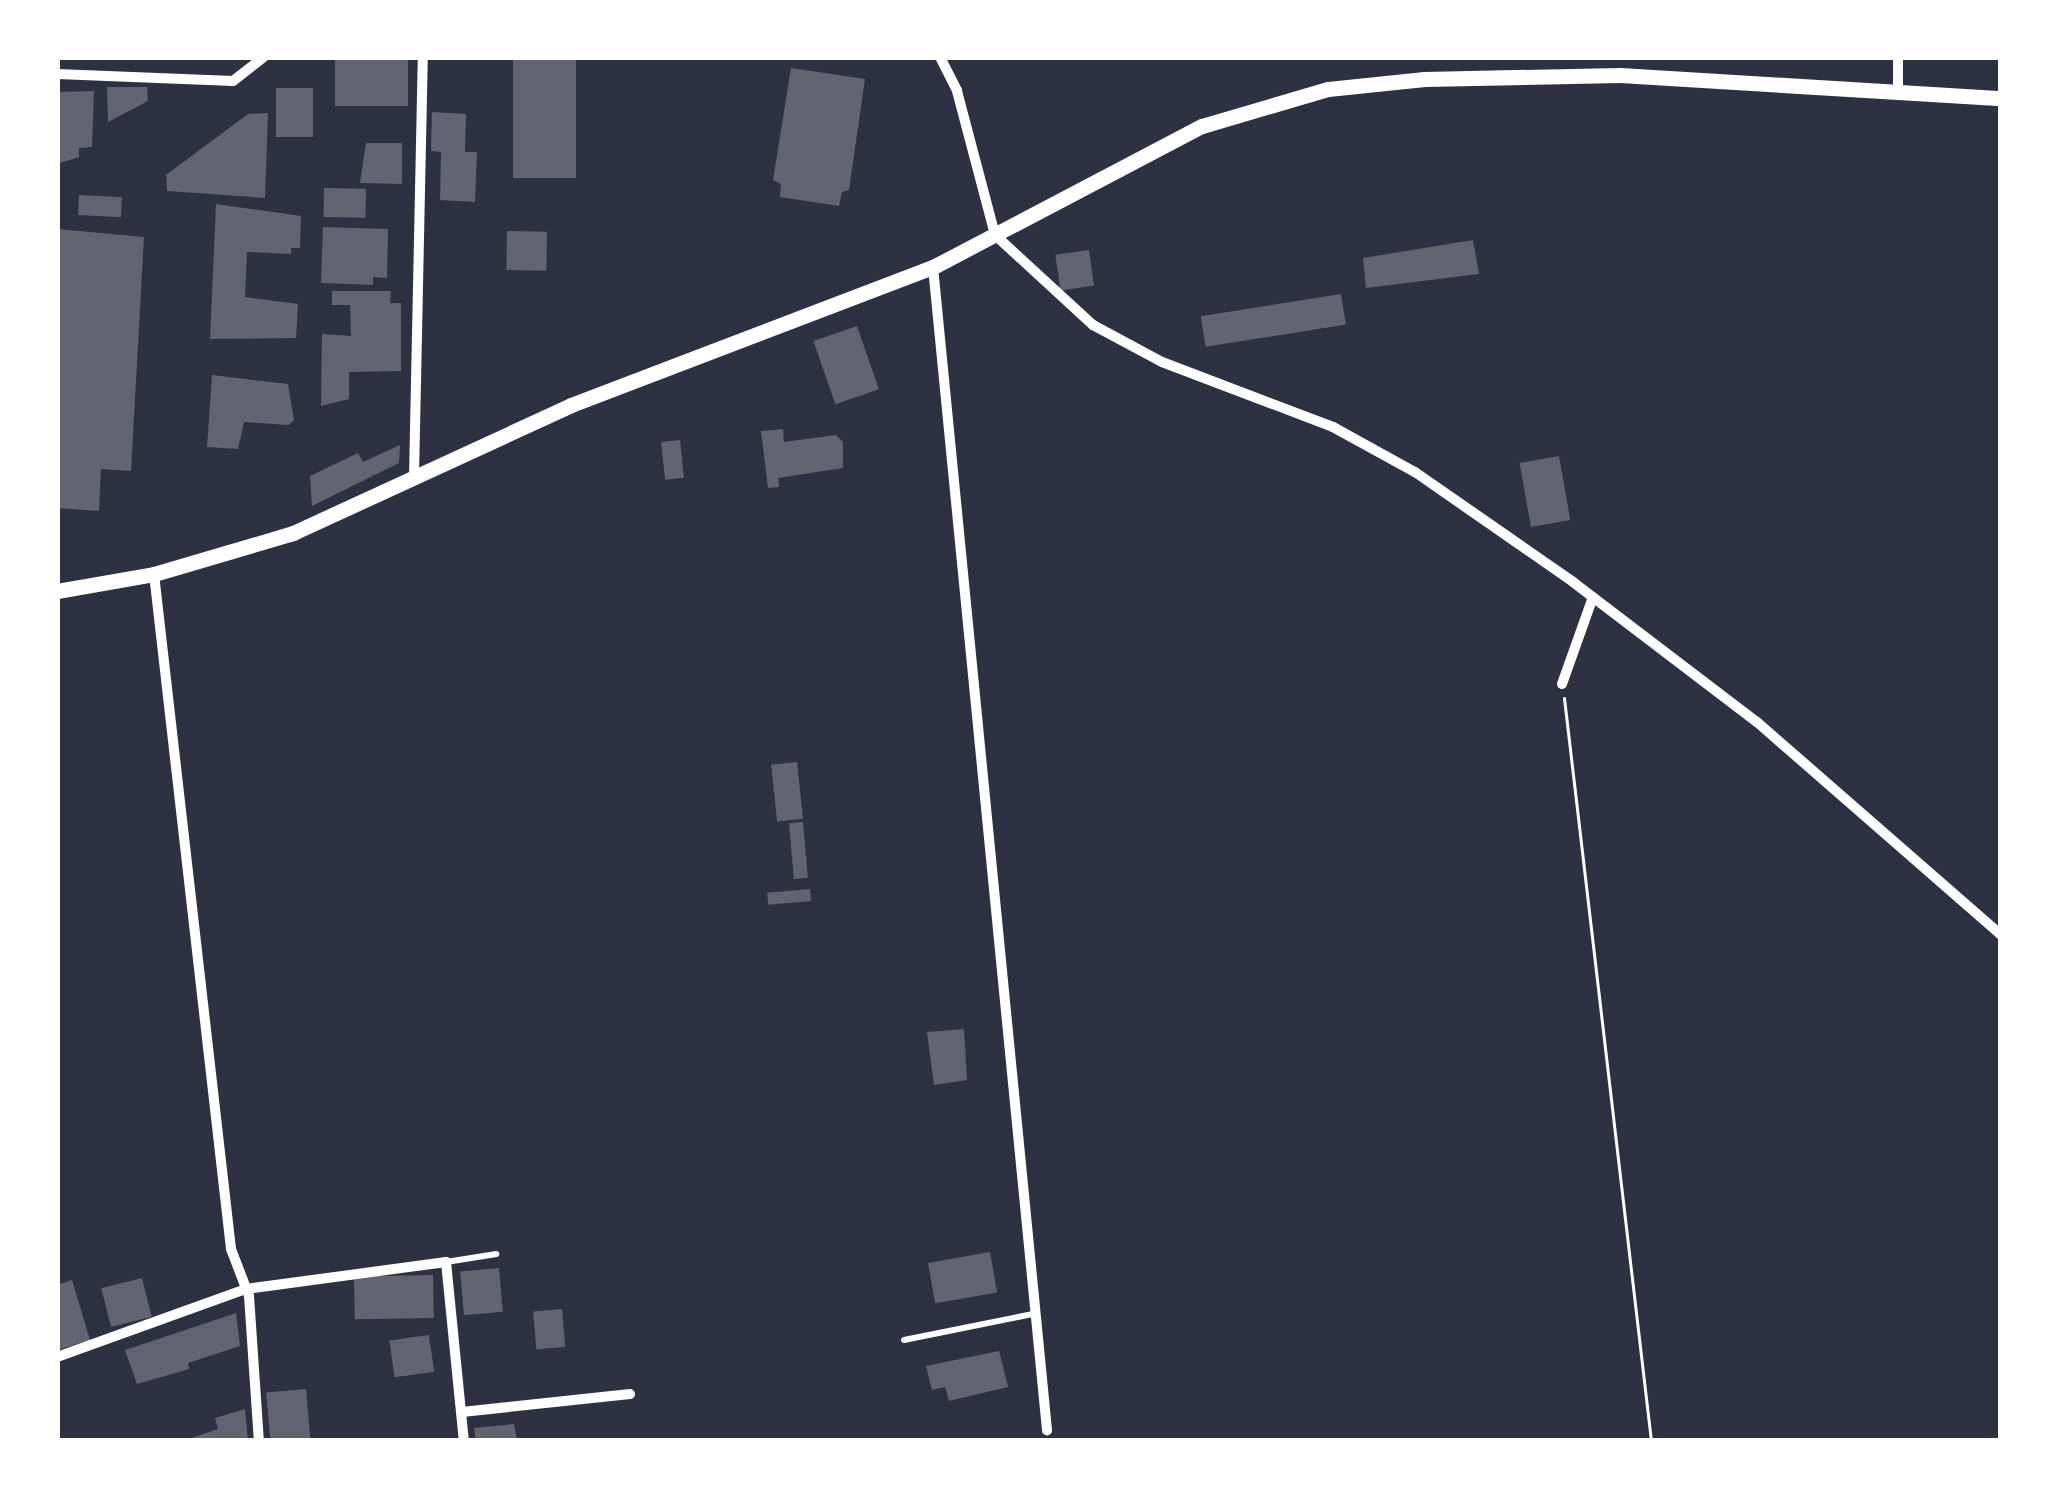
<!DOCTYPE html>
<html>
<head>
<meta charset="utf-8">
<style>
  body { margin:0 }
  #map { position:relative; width:2058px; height:1498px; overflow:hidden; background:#2d3142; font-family:Mulish,sans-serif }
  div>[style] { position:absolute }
  .building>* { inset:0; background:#626471; transform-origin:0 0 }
  .path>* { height:3px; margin:-1.5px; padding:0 1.5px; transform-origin:1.5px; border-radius:1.5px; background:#fff }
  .service>* { height:6px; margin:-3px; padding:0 3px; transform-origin:3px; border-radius:3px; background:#fff }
  .minor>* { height:10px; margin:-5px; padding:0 5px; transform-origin:5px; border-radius:5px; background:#fff }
  .secondary>* { height:15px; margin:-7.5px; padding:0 7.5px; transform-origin:7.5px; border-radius:7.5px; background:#fff }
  span { translate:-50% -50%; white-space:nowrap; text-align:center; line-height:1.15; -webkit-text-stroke:10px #fff; paint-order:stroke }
  .frame { position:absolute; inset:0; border:60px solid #fff; pointer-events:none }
</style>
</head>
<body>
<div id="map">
  <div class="building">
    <i style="left:335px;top:57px;width:73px;height:49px"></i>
    <i style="left:513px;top:57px;width:63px;height:121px"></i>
    <i style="clip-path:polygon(791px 68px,865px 79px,849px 190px,842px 192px,839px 206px,780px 197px,781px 184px,773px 180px)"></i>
    <i style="clip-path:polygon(107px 87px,147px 87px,148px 101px,108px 122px)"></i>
    <i style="left:276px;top:88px;width:37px;height:49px"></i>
    <i style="clip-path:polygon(94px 91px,92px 147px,79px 148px,79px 157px,57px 164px,57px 92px)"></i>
    <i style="clip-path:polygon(432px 112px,466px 114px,465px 152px,477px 152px,475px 202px,440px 200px,441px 152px,431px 151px)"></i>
    <i style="clip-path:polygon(268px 113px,265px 198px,167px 191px,166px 175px,248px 114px)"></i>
    <i style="clip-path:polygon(366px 143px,402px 143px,402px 184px,360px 183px)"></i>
    <i style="left:324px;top:188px;width:42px;height:29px;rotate:1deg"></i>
    <i style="left:79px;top:195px;width:43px;height:20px;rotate:3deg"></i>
    <i style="clip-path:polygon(216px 204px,301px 216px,300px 248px,291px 248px,291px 254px,247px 252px,245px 297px,298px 304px,296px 338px,210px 339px)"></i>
    <i style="clip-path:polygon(323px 227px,388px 229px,387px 278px,373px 277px,373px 285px,321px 283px)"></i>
    <i style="clip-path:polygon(57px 229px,144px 237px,131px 471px,101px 469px,99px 511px,57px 508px)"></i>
    <i style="left:507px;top:231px;width:40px;height:39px;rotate:1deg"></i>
    <i style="clip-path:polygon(1473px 240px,1479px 274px,1366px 288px,1363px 258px)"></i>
    <i style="left:1089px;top:250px;width:36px;height:34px;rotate:82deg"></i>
    <i style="clip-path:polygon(332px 291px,391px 291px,390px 303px,401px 303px,401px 371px,349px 372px,349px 399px,321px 406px,322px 334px,351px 336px,350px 305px,332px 305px)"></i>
    <i style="left:1341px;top:294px;width:31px;height:142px;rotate:81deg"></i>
    <i style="left:857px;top:326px;width:67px;height:46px;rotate:71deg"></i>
    <i style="clip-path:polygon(212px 375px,288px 384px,294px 420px,289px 425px,244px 422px,238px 449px,207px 447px)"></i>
    <i style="clip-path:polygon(783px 429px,784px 442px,836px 435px,843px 442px,843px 468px,778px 478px,779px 487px,768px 488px,761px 431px)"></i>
    <i style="left:680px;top:440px;width:38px;height:19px;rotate:84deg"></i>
    <i style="clip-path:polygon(400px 445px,399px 463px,312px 506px,310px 476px,358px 453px,363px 462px)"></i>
    <i style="left:1559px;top:456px;width:65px;height:40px;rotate:80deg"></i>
    <i style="left:797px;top:762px;width:57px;height:26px;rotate:84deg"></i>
    <i style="left:803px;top:822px;width:56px;height:14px;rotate:85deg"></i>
    <i style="left:810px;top:889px;width:12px;height:43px;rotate:85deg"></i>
    <i style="clip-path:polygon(964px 1029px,967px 1080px,934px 1085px,927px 1032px)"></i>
    <i style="left:990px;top:1252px;width:41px;height:63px;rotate:80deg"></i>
    <i style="left:499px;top:1268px;width:44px;height:39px;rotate:85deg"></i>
    <i style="left:433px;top:1275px;width:43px;height:79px;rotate:89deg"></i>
    <i style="left:142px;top:1278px;width:40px;height:42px;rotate:76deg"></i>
    <i style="clip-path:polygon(72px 1280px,90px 1340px,57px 1350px,57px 1285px)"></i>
    <i style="left:562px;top:1309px;width:38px;height:29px;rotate:85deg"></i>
    <i style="clip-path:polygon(236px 1313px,240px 1346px,188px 1363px,189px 1369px,137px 1384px,125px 1350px)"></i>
    <i style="left:429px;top:1335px;width:37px;height:40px;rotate:82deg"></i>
    <i style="clip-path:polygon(999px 1351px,1008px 1387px,949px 1401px,945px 1387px,932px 1390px,926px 1366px)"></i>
    <i style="left:306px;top:1389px;width:52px;height:40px;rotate:85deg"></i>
    <i style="clip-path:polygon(245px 1409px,248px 1441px,183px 1441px,218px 1429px,215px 1418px)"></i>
    <i style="clip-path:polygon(514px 1424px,517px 1441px,476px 1441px,474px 1428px)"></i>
  </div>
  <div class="path">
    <i style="left:1564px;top:698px;width:748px;rotate:83.32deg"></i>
  </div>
  <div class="service">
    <i style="left:446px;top:1262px;width:51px;rotate:-9.1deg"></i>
    <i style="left:904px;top:1340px;width:132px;rotate:-11.4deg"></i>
  </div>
  <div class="minor">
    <i style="left:940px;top:57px;width:38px;rotate:63deg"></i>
    <i style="left:957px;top:91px;width:149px;rotate:75.2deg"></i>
    <i style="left:995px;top:235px;width:133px;rotate:42.6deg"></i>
    <i style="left:1093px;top:325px;width:78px;rotate:28.2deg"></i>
    <i style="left:1162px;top:362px;width:183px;rotate:20.8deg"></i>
    <i style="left:1333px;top:427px;width:94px;rotate:28.8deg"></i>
    <i style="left:1415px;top:472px;width:193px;rotate:34.8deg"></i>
    <i style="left:1573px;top:582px;width:231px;rotate:37.3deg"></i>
    <i style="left:1757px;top:722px;width:324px;rotate:41.1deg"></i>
    <i style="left:57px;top:74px;width:176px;rotate:2.3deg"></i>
    <i style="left:233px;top:81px;width:39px;rotate:-38deg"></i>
    <i style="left:1898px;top:92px;width:35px;rotate:-90deg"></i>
    <i style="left:933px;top:267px;width:1169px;rotate:84.4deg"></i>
    <i style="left:414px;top:477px;width:420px;rotate:-88.8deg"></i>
    <i style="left:154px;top:574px;width:679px;rotate:83.49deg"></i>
    <i style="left:231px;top:1249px;width:50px;rotate:69deg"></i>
    <i style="left:249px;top:1296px;width:145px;rotate:86.1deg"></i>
    <i style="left:1562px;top:684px;width:92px;rotate:-70.4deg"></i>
    <i style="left:57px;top:1357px;width:201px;rotate:-19.8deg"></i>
    <i style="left:246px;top:1289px;width:202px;rotate:-7.7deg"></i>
    <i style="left:446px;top:1262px;width:180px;rotate:84.3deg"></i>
    <i style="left:462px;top:1412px;width:169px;rotate:-6.1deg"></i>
  </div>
  <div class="secondary">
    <i style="left:57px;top:591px;width:98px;rotate:-9.9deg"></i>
    <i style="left:154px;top:574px;width:145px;rotate:-16.4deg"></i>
    <i style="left:293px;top:533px;width:306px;rotate:-24.7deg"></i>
    <i style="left:571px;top:405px;width:387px;rotate:-20.9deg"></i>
    <i style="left:933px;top:267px;width:304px;rotate:-27.7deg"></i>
    <i style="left:1202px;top:126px;width:131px;rotate:-16.4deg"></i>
    <i style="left:1328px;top:89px;width:97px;rotate:-5.9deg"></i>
    <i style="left:1424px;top:79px;width:196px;rotate:-1.2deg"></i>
    <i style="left:1620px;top:75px;width:382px;rotate:3.5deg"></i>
  </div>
  <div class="frame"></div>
</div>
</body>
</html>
